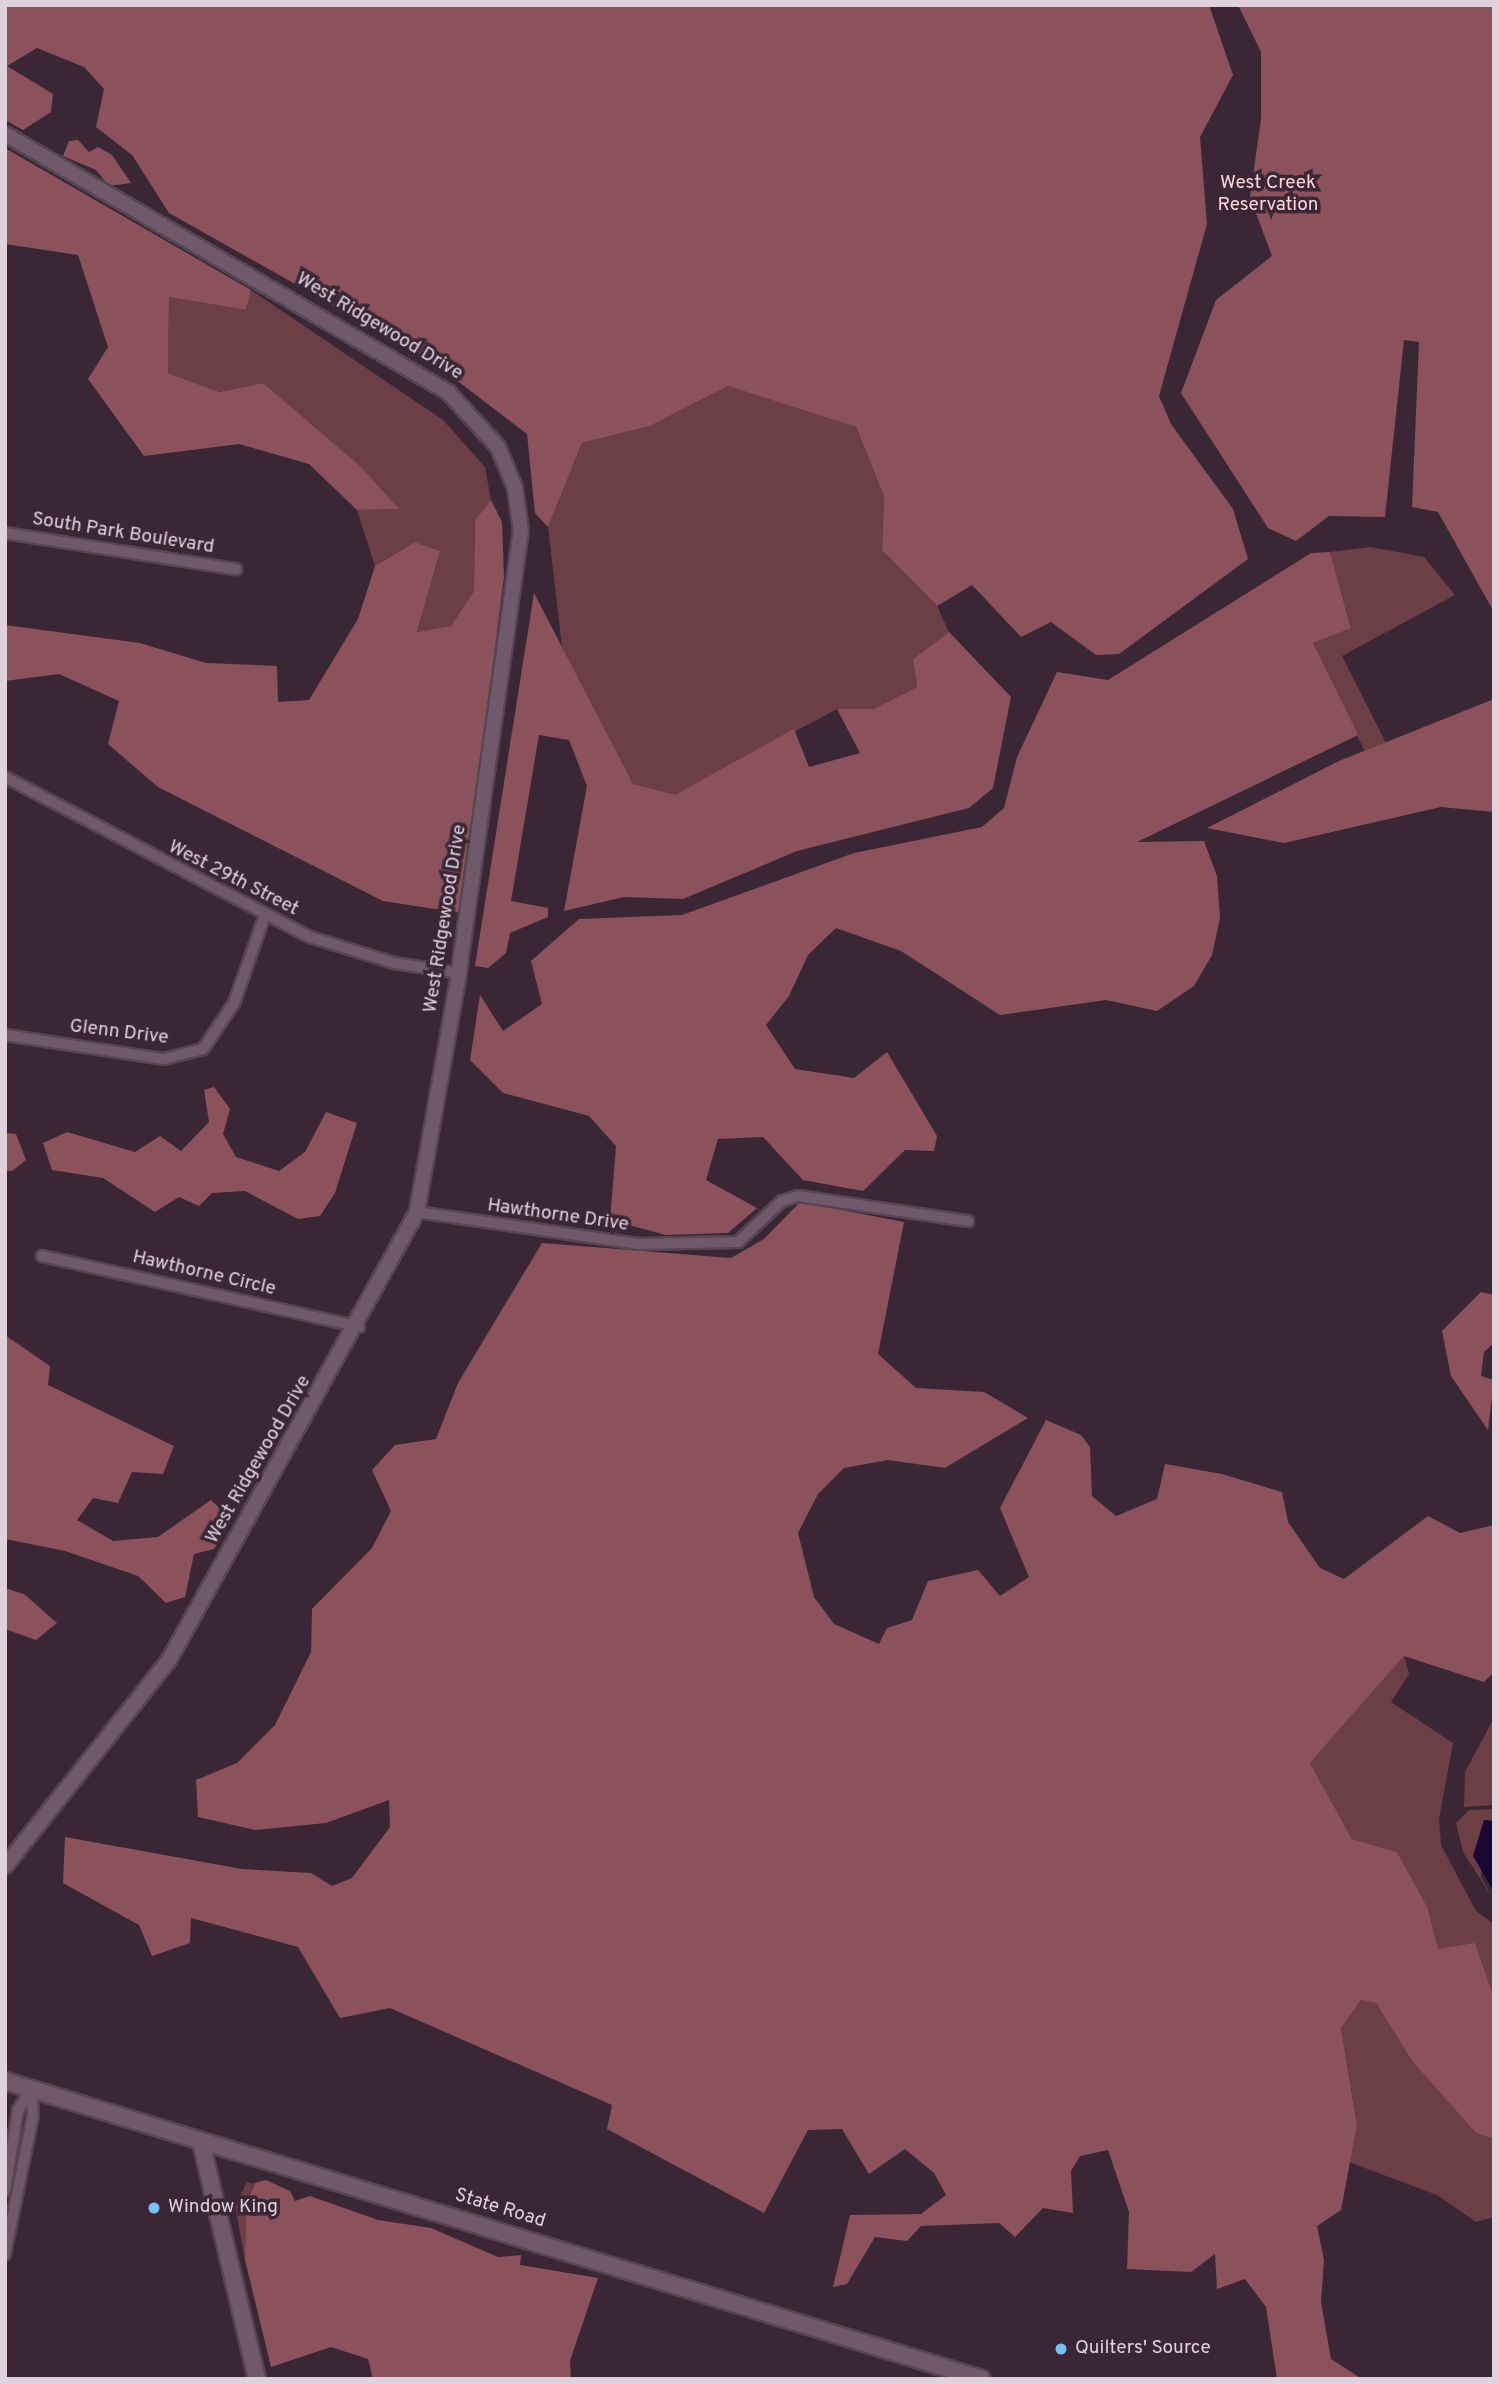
<!DOCTYPE html>
<html>
<head>
<meta charset="utf-8">
<style>
  body { margin:0 }
  #map { position:relative; width:1499px; height:2384px; overflow:hidden; background:#3b2636; font-family:Overpass,sans-serif }
  div>[style] { position:absolute }
  [style*='--x'] { left:calc(var(--x)*1px); top:calc(var(--y)*1px); width:calc(var(--w)*1px); rotate:calc(var(--a)*1deg) }
  .green>* { inset:0; background:#6c3e45 }
  .forest>* { inset:0; background:#8b525b }
  .water>* { inset:0; background:#1a0832 }
  .roads { filter:drop-shadow(2px 0 #564553) drop-shadow(-2px 0 #564553) drop-shadow(0 2px #564553) drop-shadow(0 -2px #564553) }
  .minor>* { height:10px; margin:-5px; padding:0 5px; transform-origin:5px; border-radius:5px; background:#71596c }
  .tertiary>* { height:14px; margin:-7px; padding:0 7px; transform-origin:7px; border-radius:7px; background:#71596c }
  .secondary>* { height:16px; margin:-8px; padding:0 8px; transform-origin:8px; border-radius:8px; background:#71596c }
  .dots>* { width:19px; height:19px; translate:-50% -50%; box-sizing:border-box; border:4px solid #3b2636; border-radius:50% }
  span { translate:-50% -50%; white-space:nowrap; text-align:center; line-height:1.15; -webkit-text-stroke:7px #3b2636; paint-order:stroke }
  .park-label { font-size:19px; color:#fdd6db }
  .street-label { font-size:19px; color:#e0d2dd }
  .poi-label { font-size:19px; color:#e0d2dd }
  .left { translate:0 -50%; text-align:left }
  .frame { position:absolute; inset:0; border:7px solid #e0d2dd; pointer-events:none }
</style>
</head>
<body>
<div id="map">
  <div class="green">
    <i style="clip-path:polygon(251px 290px,443px 420px,485px 467px,491px 500px,475px 520px,474px 591px,451px 626px,417px 632px,440px 551px,415px 542px,375px 566px,357px 510px,398px 509px,263px 383px,219px 392px,168px 373px,169px 297px,246px 310px)"></i>
    <i style="clip-path:polygon(728px 386px,856px 427px,884px 496px,882px 550px,937px 606px,949px 632px,913px 659px,917px 687px,873px 709px,837px 709px,675px 796px,632px 784px,562px 647px,548px 527px,582px 443px,650px 426px)"></i>
    <i style="clip-path:polygon(1371px 547px,1424px 557px,1455px 595px,1342px 656px,1387px 745px,1365px 752px,1313px 643px,1351px 627px,1330px 552px)"></i>
    <i style="clip-path:polygon(1404px 1656px,1409px 1674px,1391px 1702px,1453px 1743px,1439px 1819px,1441px 1845px,1476px 1911px,1494px 1924px,1494px 1998px,1475px 1944px,1438px 1949px,1428px 1908px,1397px 1852px,1352px 1839px,1310px 1763px)"></i>
    <i style="clip-path:polygon(1494px 1718px,1494px 1805px,1464px 1807px,1465px 1772px)"></i>
    <i style="clip-path:polygon(1494px 1809px,1494px 1821px,1484px 1820px,1481px 1877px,1494px 1900px,1463px 1852px,1456px 1823px,1469px 1810px)"></i>
    <i style="clip-path:polygon(1361px 2000px,1376px 2003px,1412px 2061px,1476px 2133px,1494px 2139px,1494px 2217px,1476px 2222px,1437px 2195px,1349px 2162px,1357px 2124px,1341px 2028px)"></i>
    <i style="clip-path:polygon(247px 2182px,254px 2184px,246px 2205px,245px 2260px,235px 2206px)"></i>
  </div>
  <div class="forest">
    <i style="clip-path:polygon(5px 5px,1209px 5px,1233px 75px,1200px 137px,1207px 224px,1159px 396px,1171px 424px,1233px 509px,1248px 559px,1119px 654px,1096px 655px,1051px 622px,1021px 637px,972px 585px,937px 606px,882px 550px,884px 496px,856px 427px,728px 386px,650px 426px,582px 443px,548px 527px,535px 513px,527px 434px,430px 360px,169px 213px,132px 155px,96px 127px,104px 89px,84px 67px,37px 48px,7px 66px,53px 94px,51px 112px,23px 130px,5px 120px)"></i>
    <i style="clip-path:polygon(1238px 5px,1494px 5px,1494px 612px,1438px 512px,1412px 507px,1419px 342px,1404px 340px,1385px 517px,1329px 516px,1296px 541px,1268px 528px,1181px 393px,1216px 300px,1272px 256px,1250px 197px,1261px 119px,1261px 52px)"></i>
    <i style="clip-path:polygon(78px 140px,89px 152px,98px 147px,112px 155px,131px 183px,109px 186px,96px 170px,63px 156px,69px 141px)"></i>
    <i style="clip-path:polygon(5px 148px,251px 290px,246px 310px,169px 297px,168px 373px,219px 392px,263px 383px,361px 467px,399px 509px,357px 510px,309px 464px,239px 444px,144px 456px,88px 379px,108px 347px,78px 255px,5px 244px)"></i>
    <i style="clip-path:polygon(491px 500px,502px 522px,504px 577px,461px 913px,383px 901px,158px 787px,108px 744px,119px 701px,59px 674px,5px 681px,5px 625px,140px 643px,206px 663px,277px 666px,278px 702px,309px 700px,358px 619px,375px 566px,415px 542px,440px 551px,417px 632px,451px 626px,474px 591px,475px 520px)"></i>
    <i style="clip-path:polygon(1330px 552px,1351px 628px,1313px 643px,1358px 735px,1137px 842px,1204px 841px,1217px 876px,1220px 918px,1212px 955px,1194px 986px,1157px 1011px,1106px 1000px,1000px 1015px,901px 951px,836px 928px,808px 955px,789px 996px,766px 1025px,795px 1069px,854px 1078px,887px 1052px,937px 1136px,934px 1151px,905px 1150px,863px 1191px,803px 1180px,763px 1137px,718px 1139px,706px 1180px,757px 1208px,728px 1233px,666px 1235px,610px 1220px,616px 1146px,589px 1116px,503px 1093px,470px 1060px,480px 995px,503px 1031px,542px 1004px,531px 961px,579px 919px,682px 915px,854px 853px,982px 827px,1004px 808px,1017px 757px,1057px 672px,1108px 680px,1311px 553px)"></i>
    <i style="clip-path:polygon(534px 593px,633px 784px,675px 795px,794px 729px,809px 767px,860px 753px,837px 709px,873px 709px,917px 687px,913px 659px,949px 632px,1011px 697px,993px 788px,969px 808px,797px 851px,683px 899px,624px 897px,564px 911px,587px 786px,569px 740px,539px 735px,511px 901px,548px 908px,548px 917px,510px 933px,506px 953px,488px 968px,475px 966px)"></i>
    <i style="clip-path:polygon(1494px 699px,1494px 812px,1441px 807px,1284px 843px,1207px 828px,1339px 761px)"></i>
    <i style="clip-path:polygon(214px 1087px,230px 1109px,223px 1134px,236px 1157px,279px 1171px,305px 1152px,326px 1112px,357px 1123px,335px 1193px,320px 1216px,298px 1219px,245px 1191px,212px 1193px,199px 1206px,179px 1197px,155px 1212px,103px 1178px,52px 1170px,43px 1143px,67px 1132px,135px 1152px,160px 1136px,181px 1151px,209px 1122px,204px 1090px)"></i>
    <i style="clip-path:polygon(5px 1133px,16px 1134px,26px 1160px,12px 1171px,5px 1171px)"></i>
    <i style="clip-path:polygon(800px 1202px,904px 1222px,878px 1354px,916px 1388px,984px 1392px,1028px 1418px,945px 1468px,888px 1460px,844px 1468px,818px 1494px,798px 1533px,814px 1597px,834px 1624px,879px 1644px,887px 1628px,912px 1620px,928px 1581px,978px 1570px,1000px 1596px,1029px 1577px,1000px 1508px,1046px 1420px,1081px 1435px,1090px 1447px,1092px 1496px,1116px 1516px,1157px 1499px,1165px 1464px,1222px 1474px,1282px 1492px,1288px 1522px,1320px 1568px,1344px 1579px,1428px 1516px,1460px 1533px,1494px 1525px,1494px 1672px,1484px 1682px,1404px 1656px,1310px 1763px,1352px 1839px,1397px 1852px,1428px 1908px,1438px 1949px,1475px 1943px,1494px 1998px,1494px 2139px,1476px 2133px,1412px 2061px,1376px 2003px,1361px 2000px,1341px 2028px,1357px 2125px,1341px 2210px,1317px 2226px,1324px 2260px,1321px 2302px,1331px 2359px,1362px 2379px,1277px 2379px,1266px 2307px,1245px 2279px,1217px 2289px,1215px 2254px,1191px 2272px,1127px 2269px,1129px 2212px,1108px 2150px,1080px 2156px,1071px 2171px,1073px 2213px,1043px 2208px,1015px 2237px,999px 2223px,921px 2226px,907px 2241px,875px 2237px,847px 2284px,833px 2287px,850px 2215px,921px 2214px,946px 2195px,934px 2173px,905px 2149px,869px 2174px,842px 2129px,808px 2130px,764px 2213px,607px 2129px,612px 2105px,390px 2008px,340px 2018px,298px 1947px,191px 1918px,190px 1943px,152px 1956px,139px 1925px,63px 1883px,65px 1837px,242px 1869px,311px 1873px,332px 1886px,352px 1878px,390px 1827px,389px 1800px,326px 1823px,255px 1830px,198px 1817px,196px 1780px,237px 1763px,275px 1725px,311px 1652px,312px 1609px,372px 1548px,391px 1511px,372px 1470px,395px 1445px,436px 1439px,458px 1383px,542px 1243px,731px 1258px,764px 1239px)"></i>
    <i style="clip-path:polygon(1481px 1292px,1494px 1295px,1494px 1343px,1484px 1352px,1481px 1376px,1494px 1380px,1488px 1430px,1451px 1376px,1442px 1331px)"></i>
    <i style="clip-path:polygon(5px 1335px,50px 1366px,48px 1385px,174px 1446px,163px 1474px,132px 1472px,118px 1503px,93px 1498px,77px 1520px,113px 1541px,158px 1537px,211px 1500px,232px 1520px,214px 1549px,194px 1554px,185px 1597px,166px 1603px,138px 1576px,65px 1551px,5px 1539px)"></i>
    <i style="clip-path:polygon(5px 1588px,24px 1594px,57px 1623px,36px 1640px,5px 1629px)"></i>
    <i style="clip-path:polygon(266px 2180px,290px 2191px,295px 2201px,310px 2196px,378px 2220px,431px 2228px,498px 2257px,521px 2255px,520px 2265px,598px 2278px,570px 2361px,571px 2379px,373px 2379px,368px 2359px,331px 2347px,271px 2367px,245px 2260px,246px 2205px,255px 2183px)"></i>
  </div>
  <div class="water">
    <i style="clip-path:polygon(1484px 1820px,1494px 1821px,1494px 1892px,1473px 1856px)"></i>
  </div>
  <div class="roads">
    <div class="minor">
      <i style="--x:5;--y:533;--w:234;--a:8.9"></i>
      <i style="--x:5;--y:777;--w:344;--a:27.7"></i>
      <i style="--x:310;--y:937;--w:88;--a:17.2"></i>
      <i style="--x:394;--y:963;--w:66;--a:8.7"></i>
      <i style="--x:5;--y:1035;--w:161;--a:8.6"></i>
      <i style="--x:164;--y:1059;--w:40;--a:-14.4"></i>
      <i style="--x:203;--y:1049;--w:55;--a:-56"></i>
      <i style="--x:234;--y:1003;--w:93;--a:-70.6"></i>
      <i style="--x:417;--y:1212;--w:224;--a:8.2"></i>
      <i style="--x:639;--y:1244;--w:99;--a:-1.2"></i>
      <i style="--x:738;--y:1242;--w:60;--a:-43"></i>
      <i style="--x:782;--y:1201;--w:17;--a:-17"></i>
      <i style="--x:798;--y:1196;--w:172;--a:8.4"></i>
      <i style="--x:42;--y:1256;--w:325;--a:12.6"></i>
      <i style="--x:5;--y:2191;--w:82;--a:-80.9"></i>
      <i style="--x:18;--y:2110;--w:25;--a:-58"></i>
      <i style="--x:5;--y:2254;--w:142;--a:-78.6"></i>
      <i style="--x:33;--y:2115;--w:26;--a:-94"></i>
    </div>
    <div class="tertiary">
      <i style="--x:5;--y:134;--w:513;--a:30.22"></i>
      <i style="--x:448;--y:392;--w:74;--a:47.7"></i>
      <i style="--x:498;--y:447;--w:44;--a:67.5"></i>
      <i style="--x:515;--y:488;--w:42;--a:81.9"></i>
      <i style="--x:521;--y:530;--w:447;--a:98"></i>
      <i style="--x:459;--y:973;--w:243;--a:100"></i>
      <i style="--x:417;--y:1212;--w:512;--a:118.97"></i>
      <i style="--x:169;--y:1660;--w:263;--a:128.5"></i>
    </div>
    <div class="secondary">
      <i style="--x:5;--y:2081;--w:1021;--a:16.96"></i>
      <i style="--x:201;--y:2142;--w:244;--a:76.7"></i>
    </div>
  </div>
  <div class="dots">
    <i style="left:154px;top:2208px;background:#79bff8"></i>
    <i style="left:1061px;top:2349px;background:#79bff8"></i>
  </div>
  <div class="park-label">
    <span style="left:1268px;top:195px">West Creek<br>Reservation</span>
  </div>
  <div class="street-label">
    <span style="left:379px;top:327px;rotate:31deg">West Ridgewood Drive</span>
    <span style="left:123px;top:534px;rotate:9deg">South Park Boulevard</span>
    <span style="left:233px;top:879px;rotate:27deg">West 29th Street</span>
    <span style="left:446px;top:919px;rotate:-81deg">West Ridgewood Drive</span>
    <span style="left:119px;top:1033px;rotate:7deg">Glenn Drive</span>
    <span style="left:558px;top:1216px;rotate:8deg">Hawthorne Drive</span>
    <span style="left:204px;top:1274px;rotate:13deg">Hawthorne Circle</span>
    <span style="left:259px;top:1460px;rotate:-60deg">West Ridgewood Drive</span>
    <span style="left:500px;top:2209px;rotate:17deg">State Road</span>
  </div>
  <div class="poi-label">
    <span class="left" style="left:168px;top:2208px">Window King</span>
    <span class="left" style="left:1075px;top:2349px">Quilters' Source</span>
  </div>
  <div class="frame"></div>
</div>
</body>
</html>
